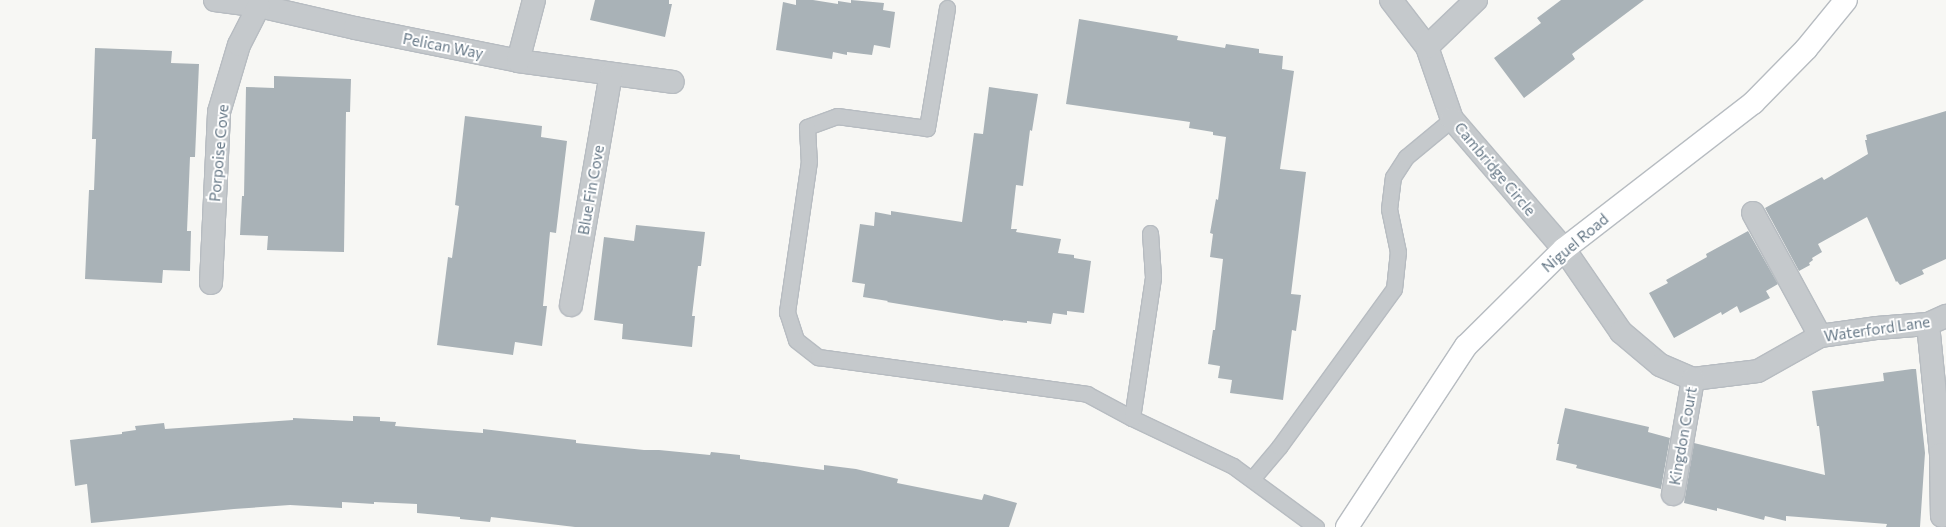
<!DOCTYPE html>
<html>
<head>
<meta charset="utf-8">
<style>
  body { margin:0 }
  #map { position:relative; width:1946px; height:527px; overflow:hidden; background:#f7f7f4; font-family:Commissioner,sans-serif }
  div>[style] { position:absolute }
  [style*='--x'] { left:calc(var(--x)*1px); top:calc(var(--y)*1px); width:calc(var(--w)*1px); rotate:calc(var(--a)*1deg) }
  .building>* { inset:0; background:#a9b2b7 }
  .roads { filter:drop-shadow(1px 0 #b7bcc1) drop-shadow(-1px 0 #b7bcc1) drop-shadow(0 1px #b7bcc1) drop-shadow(0 -1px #b7bcc1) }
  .lane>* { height:15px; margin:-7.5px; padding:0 7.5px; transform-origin:7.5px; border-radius:7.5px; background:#c5c9cc }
  .street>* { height:22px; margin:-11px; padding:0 11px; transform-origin:11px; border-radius:11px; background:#c5c9cc }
  .secondary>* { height:22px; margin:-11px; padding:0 11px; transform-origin:11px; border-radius:11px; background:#fff }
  span { translate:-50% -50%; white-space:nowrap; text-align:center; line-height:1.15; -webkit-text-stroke:4px #fff; paint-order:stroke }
  .street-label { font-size:15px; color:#657786 }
</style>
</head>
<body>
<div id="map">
  <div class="building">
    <i style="clip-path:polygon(595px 0,669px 0,669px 4px,672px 4px,665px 37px,590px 20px)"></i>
    <i style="clip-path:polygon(796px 0,813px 0,838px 4px,838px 1px,851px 3px,851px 0,884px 3px,883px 10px,895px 12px,890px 48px,874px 45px,872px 55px,847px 52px,847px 55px,833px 52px,832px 59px,776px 50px,783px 2px,796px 5px)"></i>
    <i style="clip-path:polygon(1561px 0,1644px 0,1572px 54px,1575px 59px,1524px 98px,1494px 58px,1541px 23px,1537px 18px)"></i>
    <i style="clip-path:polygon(1079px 19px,1178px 36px,1177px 40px,1225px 48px,1226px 44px,1259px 49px,1259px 53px,1283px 56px,1282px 69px,1294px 71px,1280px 169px,1306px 172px,1291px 294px,1301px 295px,1296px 331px,1292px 330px,1283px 400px,1230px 393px,1232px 380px,1218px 378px,1220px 366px,1208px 364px,1213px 330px,1215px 330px,1223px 259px,1210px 257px,1213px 234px,1210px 233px,1216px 199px,1218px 200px,1226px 137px,1213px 135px,1213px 132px,1189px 128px,1190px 122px,1066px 104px)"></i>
    <i style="clip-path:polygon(95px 48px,172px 51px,171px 63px,199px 64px,195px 157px,190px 157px,187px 231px,191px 231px,190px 271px,163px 270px,162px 283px,85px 279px,89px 190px,94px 190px,96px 139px,92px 139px)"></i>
    <i style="clip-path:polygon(274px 76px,351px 79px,350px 112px,346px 112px,344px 252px,267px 250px,268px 236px,240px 235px,242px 196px,244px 196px,246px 87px,274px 88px)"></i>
    <i style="clip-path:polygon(989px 87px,1038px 94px,1032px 131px,1030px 130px,1023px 186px,1016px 185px,1011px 229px,1017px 229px,1016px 232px,1061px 239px,1058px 253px,1074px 255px,1074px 258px,1091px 261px,1084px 313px,1067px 311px,1067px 315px,1053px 313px,1051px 324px,1027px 321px,1027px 323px,1003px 320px,1003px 321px,887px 302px,888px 301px,863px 297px,865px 284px,852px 282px,860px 224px,874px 226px,875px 212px,891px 215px,891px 211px,962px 222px,974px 133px,983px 134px)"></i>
    <i style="clip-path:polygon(1946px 111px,1946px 259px,1922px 270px,1924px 274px,1900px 285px,1897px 281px,1896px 282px,1867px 217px,1818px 244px,1822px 252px,1812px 258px,1813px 260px,1809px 263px,1810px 265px,1799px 271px,1765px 208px,1822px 177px,1824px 180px,1868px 154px,1865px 140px,1867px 140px,1866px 135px)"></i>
    <i style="clip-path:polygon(465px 116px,542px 126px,541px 137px,567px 141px,556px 233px,550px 232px,543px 306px,547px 306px,542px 346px,515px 342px,513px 355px,437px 345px,448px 257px,452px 258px,459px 206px,455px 205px)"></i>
    <i style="clip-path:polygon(636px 225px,705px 232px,701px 266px,698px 266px,692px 316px,695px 316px,692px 347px,622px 339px,623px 324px,594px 320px,604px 237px,634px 241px)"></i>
    <i style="clip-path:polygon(1748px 231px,1778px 284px,1766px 291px,1770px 298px,1740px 313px,1737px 306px,1722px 315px,1721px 312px,1674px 338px,1649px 293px,1668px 283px,1666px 280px,1707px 257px,1706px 254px)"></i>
    <i style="clip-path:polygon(1912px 369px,1916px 369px,1925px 453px,1920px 527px,1886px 527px,1887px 524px,1786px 516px,1786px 521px,1765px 516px,1764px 520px,1717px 508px,1717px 511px,1684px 503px,1694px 443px,1825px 475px,1819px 426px,1817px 426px,1812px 391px,1884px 381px,1883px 373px)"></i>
    <i style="clip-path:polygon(1565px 408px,1649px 427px,1648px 432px,1670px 438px,1661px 489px,1576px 468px,1577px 465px,1556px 460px,1559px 444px,1557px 444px)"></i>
    <i style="clip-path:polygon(353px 416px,380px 417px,380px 421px,396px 422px,395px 426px,483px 433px,483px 429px,576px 440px,576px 443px,644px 450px,659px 450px,710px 455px,711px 452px,740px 455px,740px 459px,809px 468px,824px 470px,824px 465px,856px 469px,898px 479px,897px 483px,982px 500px,984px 494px,1017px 503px,1009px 527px,575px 527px,491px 517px,490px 522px,460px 519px,460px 517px,417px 513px,417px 504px,374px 502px,374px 504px,342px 502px,342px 508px,290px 505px,234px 509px,91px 523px,87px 484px,75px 486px,70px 440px,122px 434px,122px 432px,136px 430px,135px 426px,164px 423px,165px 429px,293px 420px,293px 418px,353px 421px)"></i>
  </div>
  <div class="roads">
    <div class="lane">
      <i style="--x:947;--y:8;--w:122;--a:99.5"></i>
      <i style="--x:927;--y:128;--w:91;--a:-172.4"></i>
      <i style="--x:837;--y:116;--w:32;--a:160"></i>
      <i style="--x:807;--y:127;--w:34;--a:87"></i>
      <i style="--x:809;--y:161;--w:153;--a:98.3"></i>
      <i style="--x:787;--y:312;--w:29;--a:72"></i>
      <i style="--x:796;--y:340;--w:28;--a:38"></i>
      <i style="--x:818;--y:357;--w:272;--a:7.8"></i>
      <i style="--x:1087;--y:394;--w:51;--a:28.1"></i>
      <i style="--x:1132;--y:418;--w:112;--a:25.4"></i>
      <i style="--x:1233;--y:466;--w:103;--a:36.3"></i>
      <i style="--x:1132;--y:418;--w:143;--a:-81.5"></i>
      <i style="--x:1153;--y:277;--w:44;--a:-93.9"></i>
      <i style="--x:1252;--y:479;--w:42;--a:-49.8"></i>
      <i style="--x:1279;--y:447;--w:195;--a:-54"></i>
      <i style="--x:1394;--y:289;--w:37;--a:-84"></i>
      <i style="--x:1398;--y:252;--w:44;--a:-101.8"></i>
      <i style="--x:1389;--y:209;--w:32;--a:-83"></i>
      <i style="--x:1393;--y:177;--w:24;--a:-57"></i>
      <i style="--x:1406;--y:157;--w:60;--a:-39.6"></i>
    </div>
    <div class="street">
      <i style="--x:215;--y:0;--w:44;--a:7.8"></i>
      <i style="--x:259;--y:6;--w:98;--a:12.9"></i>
      <i style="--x:355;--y:28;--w:166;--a:11.4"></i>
      <i style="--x:518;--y:61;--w:156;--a:7.7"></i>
      <i style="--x:1391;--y:0;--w:59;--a:52.5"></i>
      <i style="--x:1427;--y:47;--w:76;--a:70.9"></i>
      <i style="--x:1452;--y:119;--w:172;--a:49.3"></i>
      <i style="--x:1564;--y:249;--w:101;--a:55.5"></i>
      <i style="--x:1621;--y:332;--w:51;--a:40.2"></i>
      <i style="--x:1660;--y:365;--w:36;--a:23"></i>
      <i style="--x:1693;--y:379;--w:65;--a:-7"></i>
      <i style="--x:1758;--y:371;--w:71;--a:-29.4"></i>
      <i style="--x:1820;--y:336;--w:58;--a:-8"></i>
      <i style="--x:1877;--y:328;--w:51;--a:-4.5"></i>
      <i style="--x:1928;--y:324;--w:20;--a:-24"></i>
      <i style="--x:1427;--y:47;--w:68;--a:-43.8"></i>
      <i style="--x:518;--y:61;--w:63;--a:-75.3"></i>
      <i style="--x:1753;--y:213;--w:140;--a:61.4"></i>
      <i style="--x:211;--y:283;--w:171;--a:-87.3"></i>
      <i style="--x:219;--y:112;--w:70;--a:-73.4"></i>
      <i style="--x:239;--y:45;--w:44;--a:-62.9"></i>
      <i style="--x:571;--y:305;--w:234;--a:-80.2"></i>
      <i style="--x:1928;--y:324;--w:131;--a:84.3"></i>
      <i style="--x:1941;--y:454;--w:62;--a:89.1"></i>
      <i style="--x:1673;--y:494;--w:117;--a:-80.1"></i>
    </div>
    <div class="secondary">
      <i style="--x:1347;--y:527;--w:217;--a:-56.7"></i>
      <i style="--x:1466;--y:346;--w:138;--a:-44.7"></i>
      <i style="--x:1564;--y:249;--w:239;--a:-37.7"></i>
      <i style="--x:1753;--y:103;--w:76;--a:-45.5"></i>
      <i style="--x:1806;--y:49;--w:63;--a:-50.8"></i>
    </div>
  </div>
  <div class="street-label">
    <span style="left:443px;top:46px;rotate:11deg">Pelican Way</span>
    <span style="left:219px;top:153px;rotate:-85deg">Porpoise Cove</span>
    <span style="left:1495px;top:169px;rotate:50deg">Cambridge Circle</span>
    <span style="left:591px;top:190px;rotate:-80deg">Blue Fin Cove</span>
    <span style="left:1575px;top:243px;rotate:-40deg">Niguel Road</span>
    <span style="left:1877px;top:329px;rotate:-8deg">Waterford Lane</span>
    <span style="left:1683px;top:436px;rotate:-80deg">Kingdon Court</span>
  </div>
</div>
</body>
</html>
